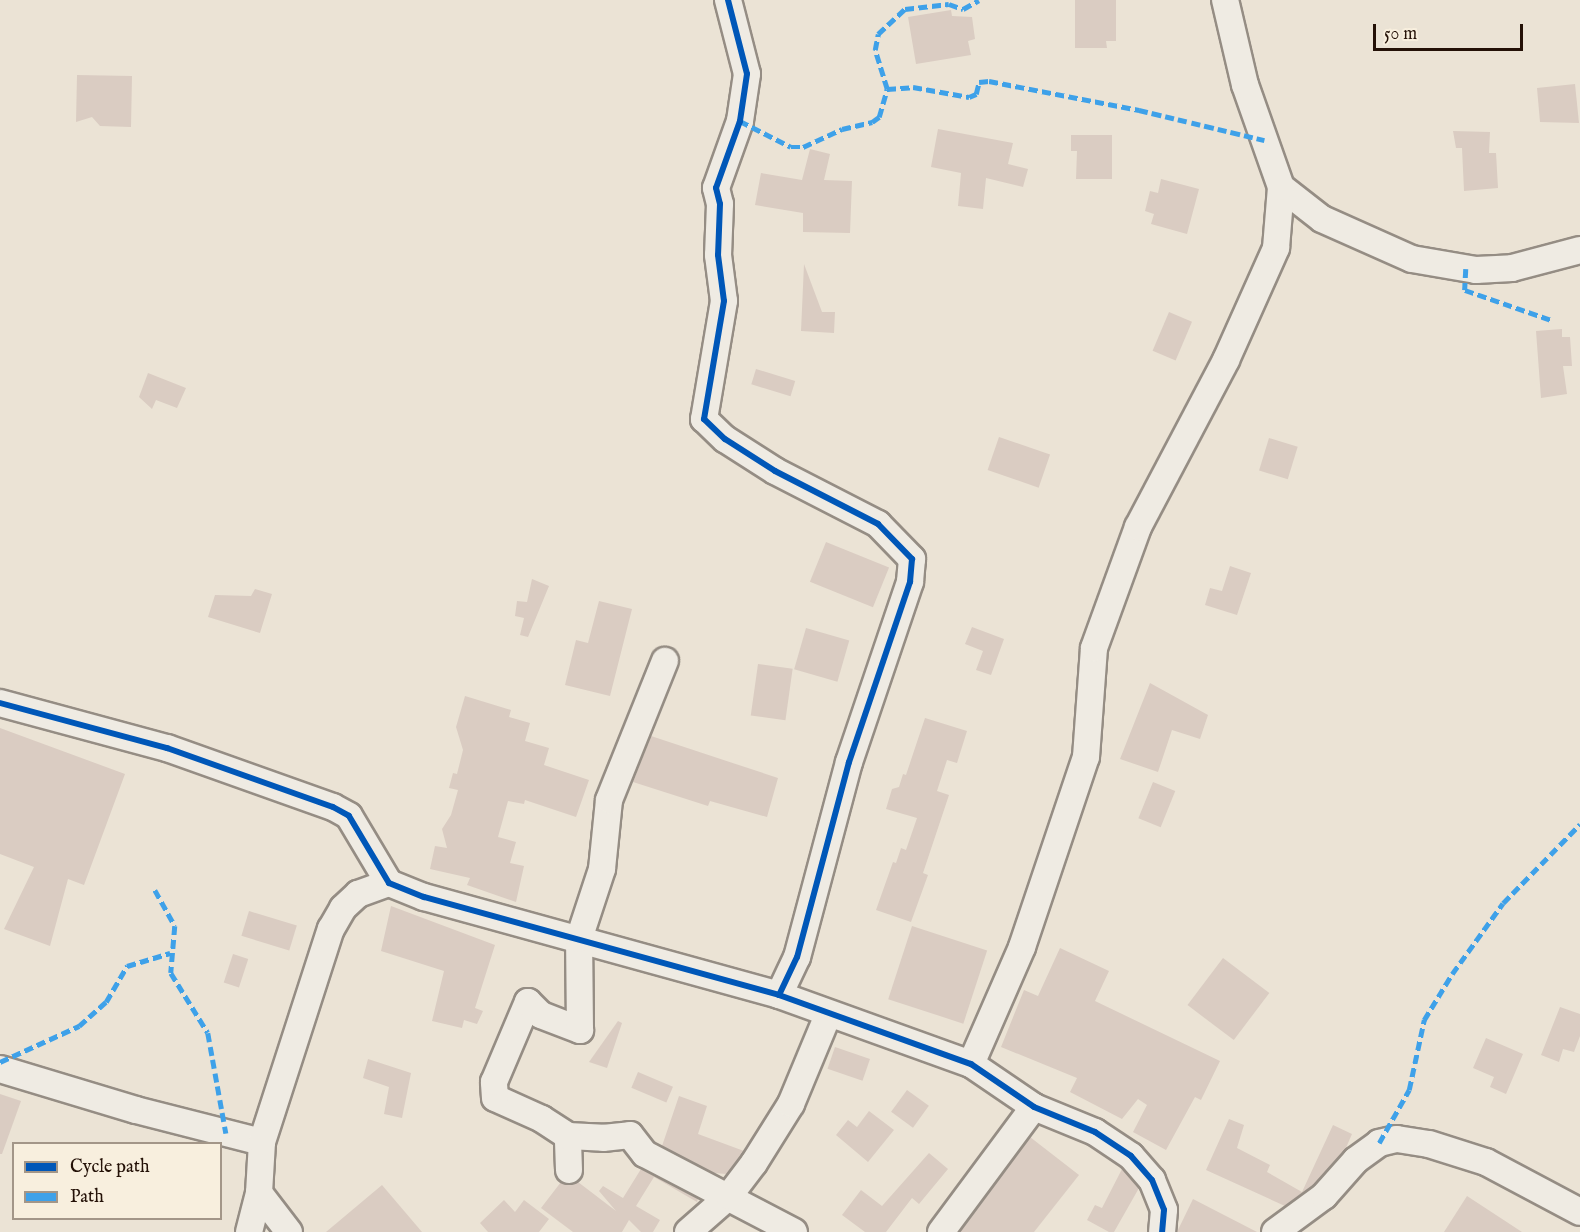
<!DOCTYPE html>
<html>
<head>
<meta charset="utf-8">
<style>
  body { margin:0 }
  #map { position:relative; width:1580px; height:1232px; overflow:hidden; background:#ebe3d5; font-family:"IM FELL English",serif }
  div>[style] { position:absolute }
  [style*='--x'] { left:calc(var(--x)*1px); top:calc(var(--y)*1px); width:calc(var(--w)*1px); rotate:calc(var(--a)*1deg) }
  .building>* { inset:0; background:#daccc2; transform-origin:0 0 }
  .roads { filter:drop-shadow(2px 0 #958d84) drop-shadow(-2px 0 #958d84) drop-shadow(0 2px #958d84) drop-shadow(0 -2px #958d84) }
  .minor>* { height:26px; margin:-13px; padding:0 13px; transform-origin:13px; border-radius:13px; background:#efebe3 }
  .quiet>* { height:4.5px; margin-top:-2.25px; transform-origin:0; background:repeating-linear-gradient(90deg,#3ea1e9 0 9px,transparent 0 13.5px) }
  .cycleway>* { height:6px; margin:-3px; padding:0 3px; transform-origin:3px; border-radius:3px; background:#0057b8 }
  span { translate:-50% -50%; white-space:nowrap; text-align:center; line-height:1.15; -webkit-text-stroke:6px #f8efde; paint-order:stroke }
  .legend { position:absolute; left:12px; top:1142px; width:210px; height:78px; box-sizing:border-box; background:#f8efde; border:2px solid #a39688; margin:0; padding:8px 10px; list-style:none; font-size:18px; color:#241107 }
  .legend li { display:flex; align-items:center; gap:12px; height:30px }
  .legend b { width:30px; border:2px solid #a39688 }
  .scale { position:absolute; left:1373px; top:24px; width:150px; height:27px; box-sizing:border-box; border:3px solid #241107; border-top:0; padding-left:8px; font-size:18px; line-height:21px; white-space:nowrap; color:#241107; -webkit-text-stroke:4px #f8efde; paint-order:stroke }
</style>
</head>
<body>
<div id="map">
  <div class="building">
    <i style="clip-path:polygon(1075px 0,1116px 0,1116px 41px,1106px 41px,1107px 48px,1075px 48px)"></i>
    <i style="clip-path:polygon(951px 10px,952px 16px,972px 17px,975px 39px,968px 41px,971px 55px,916px 64px,908px 17px)"></i>
    <i style="clip-path:polygon(77px 75px,132px 76px,131px 127px,100px 126px,92px 117px,76px 122px)"></i>
    <i style="clip-path:polygon(1575px 84px,1579px 123px,1540px 122px,1537px 88px)"></i>
    <i style="clip-path:polygon(938px 129px,1013px 143px,1008px 164px,1028px 169px,1023px 187px,986px 178px,983px 209px,958px 206px,961px 173px,931px 167px)"></i>
    <i style="clip-path:polygon(1453px 131px,1490px 132px,1489px 153px,1496px 153px,1498px 188px,1464px 191px,1462px 148px,1456px 148px)"></i>
    <i style="clip-path:polygon(1071px 135px,1112px 135px,1112px 179px,1076px 179px,1077px 151px,1071px 151px)"></i>
    <i style="clip-path:polygon(810px 149px,830px 154px,824px 180px,852px 181px,850px 233px,803px 232px,803px 213px,755px 205px,761px 173px,802px 180px)"></i>
    <i style="clip-path:polygon(1161px 179px,1199px 189px,1187px 234px,1151px 224px,1154px 214px,1145px 211px,1150px 191px,1158px 193px)"></i>
    <i style="clip-path:polygon(804px 264px,822px 312px,835px 312px,834px 333px,801px 331px)"></i>
    <i style="left:1169px;top:312px;width:25px;height:42px;rotate:23deg"></i>
    <i style="clip-path:polygon(1562px 329px,1562px 337px,1570px 337px,1572px 366px,1563px 366px,1567px 394px,1541px 398px,1536px 331px)"></i>
    <i style="left:756px;top:369px;width:41px;height:16px;rotate:17deg"></i>
    <i style="clip-path:polygon(148px 373px,186px 388px,177px 408px,156px 400px,152px 409px,139px 397px)"></i>
    <i style="left:999px;top:437px;width:54px;height:35px;rotate:19deg"></i>
    <i style="left:1269px;top:438px;width:30px;height:34px;rotate:17deg"></i>
    <i style="left:826px;top:542px;width:68px;height:43px;rotate:22deg"></i>
    <i style="clip-path:polygon(1230px 566px,1251px 573px,1237px 615px,1205px 605px,1210px 588px,1222px 591px)"></i>
    <i style="clip-path:polygon(532px 579px,549px 586px,528px 637px,520px 635px,524px 618px,515px 616px,517px 601px,527px 602px)"></i>
    <i style="clip-path:polygon(255px 589px,272px 594px,260px 633px,208px 617px,215px 595px,251px 596px)"></i>
    <i style="clip-path:polygon(599px 601px,632px 609px,610px 696px,565px 685px,576px 640px,588px 643px)"></i>
    <i style="clip-path:polygon(972px 627px,1004px 639px,991px 675px,976px 670px,983px 651px,965px 644px)"></i>
    <i style="left:806px;top:628px;width:45px;height:43px;rotate:16deg"></i>
    <i style="left:758px;top:664px;width:35px;height:52px;rotate:8deg"></i>
    <i style="clip-path:polygon(1150px 683px,1208px 715px,1200px 739px,1172px 730px,1158px 772px,1120px 759px)"></i>
    <i style="clip-path:polygon(465px 696px,511px 710px,509px 717px,530px 723px,525px 741px,549px 748px,544px 765px,589px 780px,576px 817px,525px 800px,524px 804px,508px 801px,498px 837px,516px 842px,510px 863px,524px 866px,516px 902px,467px 885px,470px 878px,430px 869px,435px 846px,447px 848px,442px 829px,451px 815px,458px 790px,449px 788px,453px 773px,457px 774px,463px 750px,456px 727px)"></i>
    <i style="clip-path:polygon(925px 718px,967px 731px,957px 763px,947px 760px,937px 791px,949px 795px,923px 873px,928px 875px,911px 922px,876px 910px,893px 862px,896px 863px,901px 848px,906px 850px,917px 818px,886px 809px,892px 789px,899px 787px,903px 774px,906px 775px)"></i>
    <i style="clip-path:polygon(0 728px,125px 774px,84px 885px,68px 879px,50px 946px,4px 929px,34px 867px,0 854px)"></i>
    <i style="clip-path:polygon(651px 736px,778px 778px,767px 817px,710px 801px,708px 806px,633px 782px)"></i>
    <i style="left:1153px;top:782px;width:24px;height:39px;rotate:22deg"></i>
    <i style="clip-path:polygon(391px 906px,495px 945px,475px 1008px,483px 1011px,477px 1024px,464px 1020px,462px 1028px,432px 1021px,444px 971px,381px 951px)"></i>
    <i style="left:249px;top:911px;width:50px;height:26px;rotate:17deg"></i>
    <i style="left:912px;top:926px;width:79px;height:77px;rotate:18deg"></i>
    <i style="clip-path:polygon(1060px 948px,1109px 971px,1095px 1001px,1220px 1061px,1201px 1100px,1195px 1097px,1166px 1150px,1133px 1132px,1147px 1105px,1138px 1099px,1122px 1119px,1070px 1092px,1077px 1078px,1001px 1047px,1024px 990px,1038px 996px)"></i>
    <i style="left:233px;top:954px;width:16px;height:30px;rotate:18deg"></i>
    <i style="left:1223px;top:958px;width:58px;height:59px;rotate:37deg"></i>
    <i style="clip-path:polygon(1560px 1007px,1580px 1014px,1580px 1036px,1574px 1052px,1563px 1049px,1559px 1062px,1541px 1055px)"></i>
    <i style="clip-path:polygon(618px 1021px,622px 1023px,607px 1068px,589px 1062px)"></i>
    <i style="clip-path:polygon(1486px 1038px,1523px 1054px,1506px 1094px,1490px 1087px,1494px 1077px,1473px 1068px)"></i>
    <i style="left:835px;top:1047px;width:37px;height:23px;rotate:19deg"></i>
    <i style="clip-path:polygon(368px 1059px,411px 1073px,402px 1118px,384px 1114px,389px 1087px,363px 1078px)"></i>
    <i style="left:638px;top:1072px;width:38px;height:17px;rotate:23deg"></i>
    <i style="left:907px;top:1090px;width:27px;height:27px;rotate:36deg"></i>
    <i style="clip-path:polygon(0 1094px,21px 1101px,2px 1154px,0 1154px)"></i>
    <i style="clip-path:polygon(679px 1096px,707px 1106px,698px 1134px,744px 1151px,727px 1174px,713px 1173px,662px 1146px)"></i>
    <i style="clip-path:polygon(869px 1111px,894px 1130px,868px 1162px,836px 1135px,848px 1120px,857px 1127px)"></i>
    <i style="clip-path:polygon(1229px 1119px,1244px 1125px,1237px 1148px,1270px 1165px,1267px 1172px,1302px 1192px,1333px 1125px,1352px 1134px,1345px 1150px,1314px 1185px,1285px 1206px,1206px 1170px)"></i>
    <i style="clip-path:polygon(1030px 1137px,1079px 1175px,1034px 1232px,960px 1232px)"></i>
    <i style="clip-path:polygon(929px 1153px,948px 1169px,919px 1204px,912px 1198px,886px 1232px,865px 1232px,842px 1215px,861px 1190px,882px 1206px)"></i>
    <i style="clip-path:polygon(641px 1169px,698px 1199px,697px 1202px,654px 1177px,636px 1206px,660px 1220px,653px 1232px,641px 1232px,629px 1220px,622px 1232px,573px 1232px,541px 1208px,561px 1182px,569px 1185px,578px 1182px,616px 1211px,599px 1191px,603px 1186px,623px 1198px)"></i>
    <i style="clip-path:polygon(1122px 1169px,1139px 1188px,1114px 1232px,1109px 1232px,1087px 1220px,1095px 1205px,1102px 1208px)"></i>
    <i style="clip-path:polygon(382px 1185px,422px 1232px,326px 1232px)"></i>
    <i style="clip-path:polygon(1467px 1196px,1522px 1232px,1444px 1232px)"></i>
    <i style="clip-path:polygon(1193px 1199px,1257px 1232px,1177px 1232px)"></i>
    <i style="clip-path:polygon(504px 1200px,515px 1212px,524px 1200px,549px 1219px,539px 1232px,488px 1232px,480px 1223px)"></i>
  </div>
  <div class="roads">
    <div class="minor">
      <i style="--x:728;--y:0;--w:76;--a:75.6"></i>
      <i style="--x:747;--y:74;--w:48;--a:98.5"></i>
      <i style="--x:740;--y:121;--w:71;--a:109.7"></i>
      <i style="--x:716;--y:188;--w:16;--a:76"></i>
      <i style="--x:720;--y:204;--w:51;--a:92.2"></i>
      <i style="--x:718;--y:255;--w:46;--a:82.6"></i>
      <i style="--x:724;--y:301;--w:120;--a:99.6"></i>
      <i style="--x:704;--y:419;--w:29;--a:44"></i>
      <i style="--x:725;--y:439;--w:59;--a:32.6"></i>
      <i style="--x:775;--y:471;--w:116;--a:27.2"></i>
      <i style="--x:878;--y:524;--w:49;--a:45.8"></i>
      <i style="--x:912;--y:559;--w:23;--a:95"></i>
      <i style="--x:910;--y:582;--w:190;--a:108.7"></i>
      <i style="--x:849;--y:762;--w:202;--a:104.9"></i>
      <i style="--x:797;--y:957;--w:42;--a:115.3"></i>
      <i style="--x:1281;--y:187;--w:52;--a:38"></i>
      <i style="--x:1322;--y:219;--w:98;--a:24"></i>
      <i style="--x:1412;--y:259;--w:65;--a:9.8"></i>
      <i style="--x:1476;--y:270;--w:36;--a:-3"></i>
      <i style="--x:1512;--y:268;--w:70;--a:-14.8"></i>
      <i style="--x:0;--y:703;--w:173;--a:15.1"></i>
      <i style="--x:167;--y:748;--w:176;--a:19.6"></i>
      <i style="--x:333;--y:807;--w:18;--a:29"></i>
      <i style="--x:349;--y:816;--w:78;--a:59.2"></i>
      <i style="--x:389;--y:883;--w:38;--a:22"></i>
      <i style="--x:424;--y:897;--w:368;--a:15.4"></i>
      <i style="--x:779;--y:995;--w:204;--a:19.8"></i>
      <i style="--x:971;--y:1064;--w:76;--a:34.3"></i>
      <i style="--x:1034;--y:1107;--w:66;--a:22.3"></i>
      <i style="--x:1095;--y:1132;--w:43;--a:33.7"></i>
      <i style="--x:1131;--y:1156;--w:32;--a:49"></i>
      <i style="--x:1152;--y:1180;--w:32;--a:68"></i>
      <i style="--x:1164;--y:1210;--w:22;--a:95"></i>
      <i style="--x:971;--y:1064;--w:128;--a:-66.4"></i>
      <i style="--x:1022;--y:947;--w:200;--a:-71.4"></i>
      <i style="--x:1086;--y:757;--w:109;--a:-85.8"></i>
      <i style="--x:1094;--y:648;--w:129;--a:-70"></i>
      <i style="--x:1138;--y:527;--w:189;--a:-62.2"></i>
      <i style="--x:1226;--y:360;--w:123;--a:-65.9"></i>
      <i style="--x:1276;--y:248;--w:61;--a:-85.3"></i>
      <i style="--x:1281;--y:187;--w:108;--a:-109.4"></i>
      <i style="--x:1245;--y:85;--w:87;--a:-103.2"></i>
      <i style="--x:0;--y:1069;--w:142;--a:16.8"></i>
      <i style="--x:136;--y:1110;--w:130;--a:14.3"></i>
      <i style="--x:568;--y:1136;--w:35;--a:3"></i>
      <i style="--x:603;--y:1138;--w:27;--a:-6"></i>
      <i style="--x:630;--y:1135;--w:24;--a:52"></i>
      <i style="--x:645;--y:1154;--w:168;--a:27.6"></i>
      <i style="--x:569;--y:1170;--w:34;--a:-92"></i>
      <i style="--x:568;--y:1136;--w:31;--a:-147"></i>
      <i style="--x:542;--y:1119;--w:51;--a:-155.9"></i>
      <i style="--x:495;--y:1098;--w:16;--a:-94"></i>
      <i style="--x:494;--y:1082;--w:87;--a:-67"></i>
      <i style="--x:528;--y:1002;--w:18;--a:45"></i>
      <i style="--x:541;--y:1015;--w:42;--a:21"></i>
      <i style="--x:580;--y:1030;--w:91;--a:-90.6"></i>
      <i style="--x:579;--y:939;--w:74;--a:-71.8"></i>
      <i style="--x:602;--y:869;--w:69;--a:-84.2"></i>
      <i style="--x:609;--y:800;--w:150;--a:-68.1"></i>
      <i style="--x:259;--y:1193;--w:49;--a:52.4"></i>
      <i style="--x:249;--y:1232;--w:40;--a:-75.6"></i>
      <i style="--x:259;--y:1193;--w:51;--a:-86.6"></i>
      <i style="--x:262;--y:1142;--w:224;--a:-72.1"></i>
      <i style="--x:331;--y:929;--w:24;--a:-60"></i>
      <i style="--x:343;--y:908;--w:21;--a:-43"></i>
      <i style="--x:358;--y:894;--w:33;--a:-20"></i>
      <i style="--x:688;--y:1232;--w:55;--a:-41.3"></i>
      <i style="--x:729;--y:1196;--w:41;--a:-52.9"></i>
      <i style="--x:754;--y:1163;--w:70;--a:-57.9"></i>
      <i style="--x:791;--y:1104;--w:96;--a:-67.4"></i>
      <i style="--x:941;--y:1232;--w:156;--a:-53.4"></i>
      <i style="--x:1275;--y:1232;--w:61;--a:-36.3"></i>
      <i style="--x:1324;--y:1196;--w:48;--a:-48.4"></i>
      <i style="--x:1356;--y:1160;--w:29;--a:-36"></i>
      <i style="--x:1379;--y:1143;--w:18;--a:-13"></i>
      <i style="--x:1397;--y:1139;--w:32;--a:9"></i>
      <i style="--x:1429;--y:1144;--w:60;--a:17.5"></i>
      <i style="--x:1486;--y:1162;--w:106;--a:28"></i>
    </div>
  </div>
  <div class="quiet">
    <i style="--x:887;--y:89;--w:26;--a:-4"></i>
    <i style="--x:913;--y:87;--w:57;--a:10.1"></i>
    <i style="--x:969;--y:97;--w:8;--a:-23"></i>
    <i style="--x:976;--y:94;--w:12;--a:-76"></i>
    <i style="--x:979;--y:82;--w:10;--a:-6"></i>
    <i style="--x:989;--y:81;--w:153;--a:10.9"></i>
    <i style="--x:1139;--y:110;--w:129;--a:13.5"></i>
    <i style="--x:740;--y:121;--w:57;--a:27"></i>
    <i style="--x:791;--y:147;--w:12;--a:0"></i>
    <i style="--x:803;--y:147;--w:43;--a:-24.8"></i>
    <i style="--x:842;--y:129;--w:31;--a:-13"></i>
    <i style="--x:872;--y:122;--w:9;--a:-36"></i>
    <i style="--x:879;--y:117;--w:29;--a:-74"></i>
    <i style="--x:887;--y:89;--w:41;--a:-107.1"></i>
    <i style="--x:875;--y:50;--w:16;--a:-79"></i>
    <i style="--x:878;--y:34;--w:37;--a:-43"></i>
    <i style="--x:905;--y:9;--w:44;--a:-6.5"></i>
    <i style="--x:949;--y:4;--w:15;--a:20"></i>
    <i style="--x:963;--y:9;--w:18;--a:-29"></i>
    <i style="--x:1466;--y:269;--w:21;--a:93"></i>
    <i style="--x:1465;--y:290;--w:91;--a:19.2"></i>
    <i style="--x:155;--y:890;--w:41;--a:60.9"></i>
    <i style="--x:175;--y:926;--w:47;--a:94.9"></i>
    <i style="--x:171;--y:973;--w:70;--a:58.3"></i>
    <i style="--x:208;--y:1033;--w:102;--a:79.8"></i>
    <i style="--x:0;--y:1062;--w:87;--a:-24.5"></i>
    <i style="--x:79;--y:1026;--w:36;--a:-42"></i>
    <i style="--x:106;--y:1002;--w:42;--a:-59.7"></i>
    <i style="--x:127;--y:966;--w:45;--a:-16.8"></i>
    <i style="--x:1379;--y:1143;--w:61;--a:-60.5"></i>
    <i style="--x:1409;--y:1090;--w:72;--a:-77.9"></i>
    <i style="--x:1424;--y:1020;--w:54;--a:-58.7"></i>
    <i style="--x:1452;--y:974;--w:87;--a:-54.3"></i>
    <i style="--x:1503;--y:903;--w:110;--a:-45.7"></i>
  </div>
  <div class="cycleway">
    <i style="--x:728;--y:0;--w:76;--a:75.6"></i>
    <i style="--x:747;--y:74;--w:48;--a:98.5"></i>
    <i style="--x:740;--y:121;--w:71;--a:109.7"></i>
    <i style="--x:716;--y:188;--w:16;--a:76"></i>
    <i style="--x:720;--y:204;--w:51;--a:92.2"></i>
    <i style="--x:718;--y:255;--w:46;--a:82.6"></i>
    <i style="--x:724;--y:301;--w:120;--a:99.6"></i>
    <i style="--x:704;--y:419;--w:29;--a:44"></i>
    <i style="--x:725;--y:439;--w:59;--a:32.6"></i>
    <i style="--x:775;--y:471;--w:116;--a:27.2"></i>
    <i style="--x:878;--y:524;--w:49;--a:45.8"></i>
    <i style="--x:912;--y:559;--w:23;--a:95"></i>
    <i style="--x:910;--y:582;--w:190;--a:108.7"></i>
    <i style="--x:849;--y:762;--w:202;--a:104.9"></i>
    <i style="--x:797;--y:957;--w:42;--a:115.3"></i>
    <i style="--x:0;--y:703;--w:173;--a:15.1"></i>
    <i style="--x:167;--y:748;--w:176;--a:19.6"></i>
    <i style="--x:333;--y:807;--w:18;--a:29"></i>
    <i style="--x:349;--y:816;--w:78;--a:59.2"></i>
    <i style="--x:389;--y:883;--w:38;--a:22"></i>
    <i style="--x:424;--y:897;--w:368;--a:15.4"></i>
    <i style="--x:779;--y:995;--w:204;--a:19.8"></i>
    <i style="--x:971;--y:1064;--w:76;--a:34.3"></i>
    <i style="--x:1034;--y:1107;--w:66;--a:22.3"></i>
    <i style="--x:1095;--y:1132;--w:43;--a:33.7"></i>
    <i style="--x:1131;--y:1156;--w:32;--a:49"></i>
    <i style="--x:1152;--y:1180;--w:32;--a:68"></i>
    <i style="--x:1164;--y:1210;--w:22;--a:95"></i>
  </div>
  <ul class="legend">
  <li><b style="height:8px;background:#0057b8"></b>Cycle path</li>
  <li><b style="height:8px;background:#3ea1e9"></b>Path</li>
  </ul>
  <div class="scale">50 m</div>
</div>
</body>
</html>
